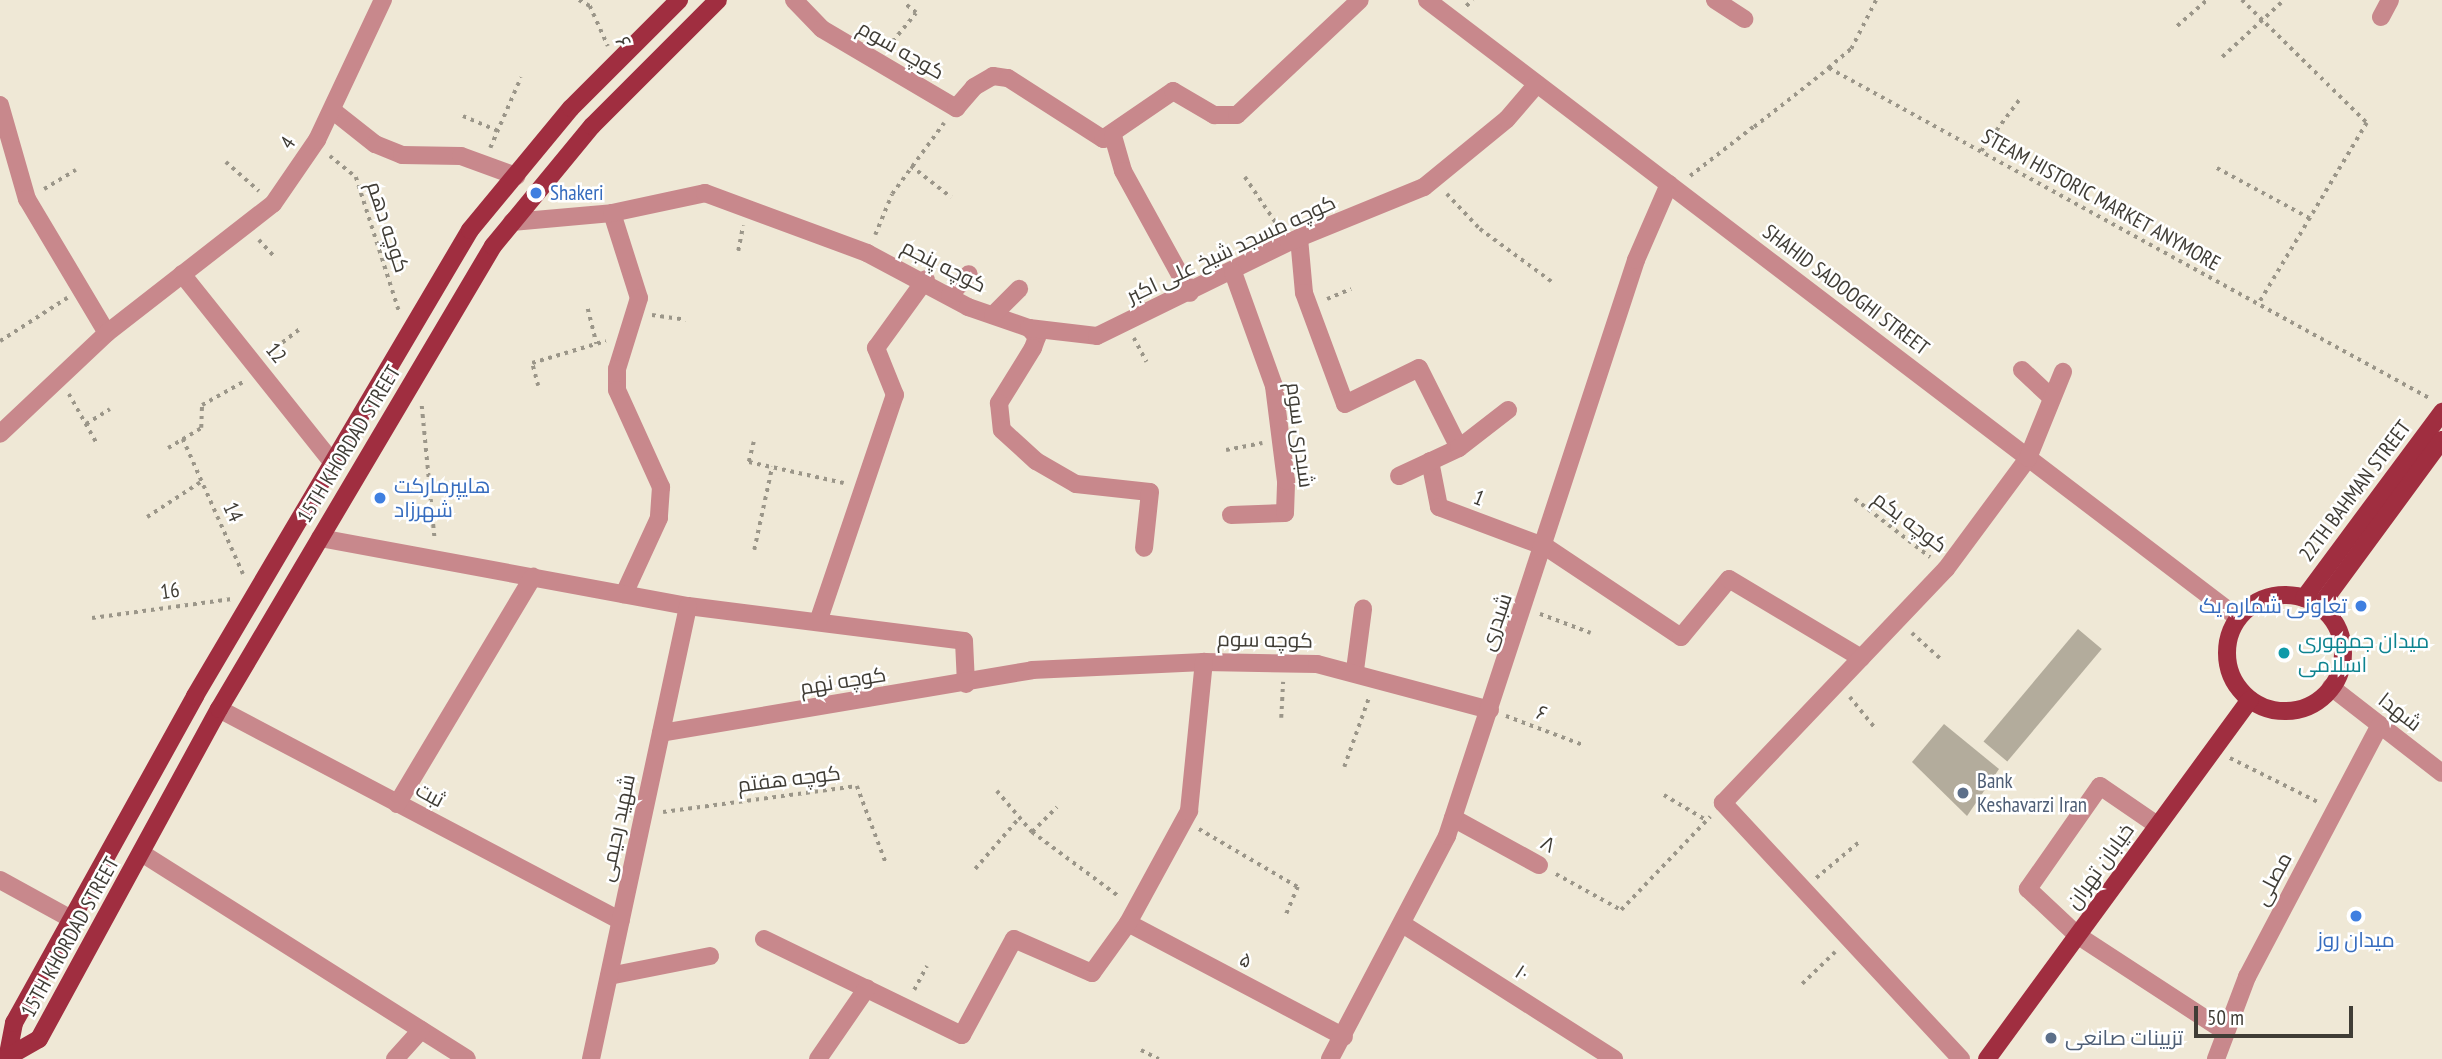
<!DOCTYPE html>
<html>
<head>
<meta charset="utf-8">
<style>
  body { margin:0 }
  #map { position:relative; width:2442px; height:1059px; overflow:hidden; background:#efe8d6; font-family:"PT Sans Narrow",Cairo,sans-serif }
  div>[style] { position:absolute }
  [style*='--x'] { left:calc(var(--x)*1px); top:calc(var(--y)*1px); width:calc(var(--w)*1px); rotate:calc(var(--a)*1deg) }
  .building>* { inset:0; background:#b3ac9c; transform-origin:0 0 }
  .path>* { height:3.5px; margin-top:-1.75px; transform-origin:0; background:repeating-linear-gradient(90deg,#9b9689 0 3.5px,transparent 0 8.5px) }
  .minor>* { height:18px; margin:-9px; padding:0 9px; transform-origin:9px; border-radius:9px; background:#c8888c }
  .major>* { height:18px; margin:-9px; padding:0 9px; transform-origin:9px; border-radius:9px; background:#a02e40 }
  .major>.ring { margin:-9px; padding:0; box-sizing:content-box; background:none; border:18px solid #a02e40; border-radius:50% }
  .dots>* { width:19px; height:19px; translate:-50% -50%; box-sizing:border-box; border:4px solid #fff; border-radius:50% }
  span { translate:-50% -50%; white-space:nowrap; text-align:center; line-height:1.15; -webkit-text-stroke:5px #fff; paint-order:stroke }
  .street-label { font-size:21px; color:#403d36 }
  .shop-label { font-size:21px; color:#366cbe }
  .left { translate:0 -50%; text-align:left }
  .right { translate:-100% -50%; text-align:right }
  .culture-label { font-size:21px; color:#0d838f }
  .service-label { font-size:21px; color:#4e5e75 }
  .scale { position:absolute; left:2194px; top:1006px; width:159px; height:32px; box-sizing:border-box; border:4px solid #403d36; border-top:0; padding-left:9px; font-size:21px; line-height:24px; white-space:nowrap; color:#403d36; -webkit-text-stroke:5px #fff; paint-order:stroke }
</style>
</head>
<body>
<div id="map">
  <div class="building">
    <i style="left:2078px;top:629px;width:31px;height:147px;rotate:40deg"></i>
    <i style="clip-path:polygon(1944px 724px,1999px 769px,1967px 816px,1912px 762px)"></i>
  </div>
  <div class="path">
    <i style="--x:579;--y:0;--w:13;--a:29"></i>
    <i style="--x:590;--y:6;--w:44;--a:65.8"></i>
    <i style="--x:2242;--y:0;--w:175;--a:44.5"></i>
    <i style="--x:2367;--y:123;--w:212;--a:120.9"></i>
    <i style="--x:1466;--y:6;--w:9;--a:-41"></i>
    <i style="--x:2177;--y:26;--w:40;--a:-41"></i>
    <i style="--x:887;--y:48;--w:45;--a:-50.4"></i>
    <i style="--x:916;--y:13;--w:14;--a:-141"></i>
    <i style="--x:2222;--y:57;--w:84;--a:-42.6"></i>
    <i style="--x:1828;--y:68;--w:30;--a:-40"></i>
    <i style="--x:1851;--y:49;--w:55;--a:-63"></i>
    <i style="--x:463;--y:116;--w:38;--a:23"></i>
    <i style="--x:1754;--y:127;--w:95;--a:-38.2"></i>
    <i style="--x:1829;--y:68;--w:687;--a:28.8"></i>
    <i style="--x:490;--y:148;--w:77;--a:-66.4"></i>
    <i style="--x:1981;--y:151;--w:64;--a:-53.3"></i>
    <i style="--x:330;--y:156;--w:33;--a:39"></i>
    <i style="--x:356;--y:177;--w:141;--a:72.2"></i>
    <i style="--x:226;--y:162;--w:44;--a:41.3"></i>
    <i style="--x:911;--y:166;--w:51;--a:37.8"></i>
    <i style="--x:2217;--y:168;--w:107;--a:28.5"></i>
    <i style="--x:1690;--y:176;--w:80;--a:-37.9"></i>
    <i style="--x:1245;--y:177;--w:59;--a:56"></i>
    <i style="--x:44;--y:189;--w:37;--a:-31"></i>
    <i style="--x:1447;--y:194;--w:48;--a:46.7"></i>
    <i style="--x:1480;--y:229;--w:93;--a:36.3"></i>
    <i style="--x:875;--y:235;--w:44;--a:-67.5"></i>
    <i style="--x:892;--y:194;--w:88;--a:-53.8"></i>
    <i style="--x:259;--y:240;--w:21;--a:47"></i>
    <i style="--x:738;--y:251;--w:26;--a:-79"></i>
    <i style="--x:1327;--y:299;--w:26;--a:-23"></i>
    <i style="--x:588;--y:309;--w:36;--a:76"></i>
    <i style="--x:652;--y:315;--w:34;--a:8"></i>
    <i style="--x:1134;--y:338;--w:27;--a:62"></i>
    <i style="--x:0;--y:341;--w:80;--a:-32.7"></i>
    <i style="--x:269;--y:353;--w:39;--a:-38"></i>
    <i style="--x:538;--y:386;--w:24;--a:-105"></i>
    <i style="--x:532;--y:363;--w:77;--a:-16.6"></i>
    <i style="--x:69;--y:394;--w:55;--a:60.6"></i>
    <i style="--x:422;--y:406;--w:135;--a:84.5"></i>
    <i style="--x:86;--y:424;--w:28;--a:-32"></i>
    <i style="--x:183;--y:439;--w:148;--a:66"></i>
    <i style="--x:754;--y:442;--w:21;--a:104"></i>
    <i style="--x:749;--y:462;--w:97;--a:12.5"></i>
    <i style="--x:168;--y:448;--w:39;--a:-31"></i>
    <i style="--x:201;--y:428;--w:23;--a:-88"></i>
    <i style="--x:202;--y:405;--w:49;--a:-29.2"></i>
    <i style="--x:1226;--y:450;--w:37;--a:-11"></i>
    <i style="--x:1855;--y:499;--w:95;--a:37.7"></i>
    <i style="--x:147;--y:517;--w:66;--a:-33.2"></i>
    <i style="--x:754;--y:550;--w:85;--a:-77.8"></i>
    <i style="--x:1540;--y:614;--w:54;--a:20.4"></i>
    <i style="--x:92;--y:618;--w:141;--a:-7.7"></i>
    <i style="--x:1912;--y:633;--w:38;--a:42"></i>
    <i style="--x:1850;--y:697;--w:40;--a:51"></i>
    <i style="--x:1506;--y:716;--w:82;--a:20.6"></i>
    <i style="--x:1281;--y:718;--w:36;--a:-87"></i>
    <i style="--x:2230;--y:758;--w:101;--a:26.6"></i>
    <i style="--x:1344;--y:767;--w:74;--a:-70.3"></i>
    <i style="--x:997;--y:791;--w:54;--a:49.5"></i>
    <i style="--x:1032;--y:832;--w:109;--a:36.5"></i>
    <i style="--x:1664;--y:795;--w:49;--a:30.8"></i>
    <i style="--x:663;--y:812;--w:196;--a:-7.6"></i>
    <i style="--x:857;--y:786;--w:82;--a:69.4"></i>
    <i style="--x:1199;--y:829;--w:115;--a:30.4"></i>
    <i style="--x:1298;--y:887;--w:30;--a:113"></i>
    <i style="--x:1032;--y:832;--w:35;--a:-45"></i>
    <i style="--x:975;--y:869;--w:67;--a:-49.2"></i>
    <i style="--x:1556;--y:874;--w:74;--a:29"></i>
    <i style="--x:1621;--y:910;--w:129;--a:-46.3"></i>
    <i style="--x:1816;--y:878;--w:56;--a:-39.9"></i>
    <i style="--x:1802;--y:984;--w:46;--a:-44.1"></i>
    <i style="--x:914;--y:990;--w:27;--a:-62"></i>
    <i style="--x:1141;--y:1050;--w:20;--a:27"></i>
  </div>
  <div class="minor">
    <i style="--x:794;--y:0;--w:40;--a:46"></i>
    <i style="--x:822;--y:29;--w:156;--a:30.5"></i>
    <i style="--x:956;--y:108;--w:28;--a:-49"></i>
    <i style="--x:974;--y:87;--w:22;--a:-30"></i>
    <i style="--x:993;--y:76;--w:15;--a:8"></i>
    <i style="--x:1008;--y:78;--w:113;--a:32.7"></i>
    <i style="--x:1103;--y:139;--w:85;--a:-34.4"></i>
    <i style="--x:1173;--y:91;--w:48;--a:30.3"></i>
    <i style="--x:1214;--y:115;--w:23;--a:0"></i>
    <i style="--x:1237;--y:115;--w:168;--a:-43.1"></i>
    <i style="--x:1427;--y:0;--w:1018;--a:37.3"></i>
    <i style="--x:1715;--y:0;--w:35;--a:33"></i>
    <i style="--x:2381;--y:17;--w:19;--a:-62"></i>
    <i style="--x:0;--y:105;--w:98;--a:74"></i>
    <i style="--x:27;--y:199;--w:156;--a:59.2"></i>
    <i style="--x:107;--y:333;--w:147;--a:136.7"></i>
    <i style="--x:332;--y:110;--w:55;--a:38.3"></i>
    <i style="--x:375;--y:144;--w:29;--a:22"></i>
    <i style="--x:402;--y:155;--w:59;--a:1"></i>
    <i style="--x:461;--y:156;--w:59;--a:20"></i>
    <i style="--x:1113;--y:136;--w:36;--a:74"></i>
    <i style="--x:1123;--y:171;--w:139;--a:61.2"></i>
    <i style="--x:612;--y:213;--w:89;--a:72.4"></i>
    <i style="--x:639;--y:298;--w:74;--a:107.2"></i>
    <i style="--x:617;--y:369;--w:21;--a:90"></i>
    <i style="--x:617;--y:390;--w:107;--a:65.6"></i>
    <i style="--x:661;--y:487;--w:31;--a:94"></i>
    <i style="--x:659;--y:518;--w:84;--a:114.7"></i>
    <i style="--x:512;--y:222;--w:100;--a:-5.1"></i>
    <i style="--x:612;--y:213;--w:95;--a:-12.1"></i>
    <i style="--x:705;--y:193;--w:173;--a:20.3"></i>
    <i style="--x:867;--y:253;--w:115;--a:28.1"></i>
    <i style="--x:968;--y:307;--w:65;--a:19"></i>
    <i style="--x:1029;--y:328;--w:12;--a:48"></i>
    <i style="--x:1037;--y:337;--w:12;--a:110"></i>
    <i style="--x:1033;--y:348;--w:65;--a:121.7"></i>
    <i style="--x:999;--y:403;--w:27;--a:84"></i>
    <i style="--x:1002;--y:430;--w:46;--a:42.4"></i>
    <i style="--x:1036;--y:461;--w:46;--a:29.9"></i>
    <i style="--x:1076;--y:484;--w:74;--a:6.2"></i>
    <i style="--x:1150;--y:492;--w:56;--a:96.1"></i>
    <i style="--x:1299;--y:238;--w:55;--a:84.8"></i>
    <i style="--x:1304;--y:293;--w:118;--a:69.7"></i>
    <i style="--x:1345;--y:404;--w:82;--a:-25.9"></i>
    <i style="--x:1419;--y:368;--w:89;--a:63.4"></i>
    <i style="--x:182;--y:274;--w:242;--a:51.4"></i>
    <i style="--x:950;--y:295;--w:28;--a:-48"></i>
    <i style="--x:993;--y:315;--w:37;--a:-45"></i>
    <i style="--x:1029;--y:328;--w:68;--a:6.7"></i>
    <i style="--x:1097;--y:336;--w:214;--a:-26.1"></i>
    <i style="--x:1289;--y:242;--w:146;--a:-22.2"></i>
    <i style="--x:1424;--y:187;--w:107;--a:-39.3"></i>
    <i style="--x:1507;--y:119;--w:46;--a:-49.4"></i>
    <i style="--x:107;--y:333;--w:210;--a:-37.9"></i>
    <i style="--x:273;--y:204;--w:78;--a:-55.5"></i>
    <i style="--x:317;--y:140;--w:155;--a:-64.8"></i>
    <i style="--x:2022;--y:370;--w:41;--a:43"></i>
    <i style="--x:1430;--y:461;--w:47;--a:78.9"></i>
    <i style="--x:1439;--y:507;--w:114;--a:20.5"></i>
    <i style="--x:1546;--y:547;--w:162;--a:33.7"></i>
    <i style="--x:1681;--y:637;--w:75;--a:-50.4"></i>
    <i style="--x:1729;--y:579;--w:154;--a:30.9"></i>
    <i style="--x:1399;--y:476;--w:66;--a:-25"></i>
    <i style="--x:1459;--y:448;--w:62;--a:-37.8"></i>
    <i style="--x:1231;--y:515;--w:54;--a:-2.1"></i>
    <i style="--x:1285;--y:513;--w:32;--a:-88"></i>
    <i style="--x:1286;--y:481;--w:96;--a:-97.2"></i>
    <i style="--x:1274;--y:386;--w:121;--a:-109.8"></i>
    <i style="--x:320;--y:538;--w:374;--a:10.5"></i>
    <i style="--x:688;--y:606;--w:278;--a:7.2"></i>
    <i style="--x:964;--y:641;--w:43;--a:87.3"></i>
    <i style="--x:818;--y:622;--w:240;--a:-71.3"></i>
    <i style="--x:895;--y:395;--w:51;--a:-112"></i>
    <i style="--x:876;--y:348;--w:85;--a:-54.1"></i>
    <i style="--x:1355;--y:670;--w:62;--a:-82.5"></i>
    <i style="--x:2331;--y:687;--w:140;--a:37.8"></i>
    <i style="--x:219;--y:709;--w:454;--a:27.8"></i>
    <i style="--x:661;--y:733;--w:376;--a:-9.6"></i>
    <i style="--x:1032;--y:670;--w:172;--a:-2.7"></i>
    <i style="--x:1204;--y:662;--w:113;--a:1"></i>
    <i style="--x:1317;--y:664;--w:179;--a:14.9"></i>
    <i style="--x:397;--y:804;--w:265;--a:-59.1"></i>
    <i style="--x:1453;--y:818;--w:98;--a:28.7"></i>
    <i style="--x:2157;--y:825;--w:69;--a:-145.6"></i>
    <i style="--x:2100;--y:786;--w:126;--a:125"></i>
    <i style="--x:2028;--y:889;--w:67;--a:43.2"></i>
    <i style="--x:2077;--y:935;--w:178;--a:33.1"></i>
    <i style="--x:143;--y:854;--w:383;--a:32.3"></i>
    <i style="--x:0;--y:880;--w:83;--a:28.7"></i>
    <i style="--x:1128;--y:923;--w:244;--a:27.8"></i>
    <i style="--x:1404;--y:925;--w:249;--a:32.5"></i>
    <i style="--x:764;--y:939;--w:220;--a:25.9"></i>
    <i style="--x:962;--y:1035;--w:109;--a:-61.6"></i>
    <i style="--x:1014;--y:939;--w:85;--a:23.6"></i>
    <i style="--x:1092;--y:973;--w:62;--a:-54.2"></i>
    <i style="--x:1128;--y:923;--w:128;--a:-61.4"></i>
    <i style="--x:1189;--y:811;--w:150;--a:-84.3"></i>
    <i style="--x:609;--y:976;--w:103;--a:-11.2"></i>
    <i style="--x:395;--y:1059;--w:39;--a:-48"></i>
    <i style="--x:591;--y:1059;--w:463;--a:-77.9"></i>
    <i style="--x:818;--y:1059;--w:86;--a:-55.4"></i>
    <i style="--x:1330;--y:1059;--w:252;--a:-62.3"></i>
    <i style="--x:1447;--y:836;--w:606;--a:-71.83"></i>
    <i style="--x:1636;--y:260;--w:83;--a:-66.5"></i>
    <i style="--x:1961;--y:1059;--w:350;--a:-132.9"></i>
    <i style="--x:1723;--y:803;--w:323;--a:-46.4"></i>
    <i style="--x:1946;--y:569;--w:138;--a:-53.5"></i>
    <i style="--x:2028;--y:458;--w:93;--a:-67.9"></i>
    <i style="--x:2216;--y:1059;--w:88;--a:-69.3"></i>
    <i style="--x:2247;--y:977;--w:285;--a:-62.2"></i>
  </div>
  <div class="major">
    <i class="ring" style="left:2227px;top:595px;width:98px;height:98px"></i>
    <i style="--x:2304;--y:598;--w:232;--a:-53.4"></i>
    <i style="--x:2320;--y:606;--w:206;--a:-53.7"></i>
    <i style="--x:8;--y:1054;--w:32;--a:-79"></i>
    <i style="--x:14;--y:1023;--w:374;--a:-61"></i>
    <i style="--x:195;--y:696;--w:541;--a:-59.45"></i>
    <i style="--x:470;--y:230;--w:158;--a:-50.4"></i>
    <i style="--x:571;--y:108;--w:153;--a:-45"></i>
    <i style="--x:4;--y:1059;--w:40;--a:-29.7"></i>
    <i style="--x:39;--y:1039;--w:376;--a:-61.4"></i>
    <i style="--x:219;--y:709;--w:538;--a:-59.38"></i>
    <i style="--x:493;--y:246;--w:156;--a:-50.5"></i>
    <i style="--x:592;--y:126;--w:178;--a:-45"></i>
    <i style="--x:1987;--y:1059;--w:445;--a:-53.8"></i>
  </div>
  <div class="dots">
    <i style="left:536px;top:193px;background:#3f7fe0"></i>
    <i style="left:380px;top:498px;background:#3f7fe0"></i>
    <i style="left:2361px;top:606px;background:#3f7fe0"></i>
    <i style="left:2284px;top:653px;background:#0f9aa8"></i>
    <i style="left:1963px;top:793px;background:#5c6f8a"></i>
    <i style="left:2356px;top:916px;background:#3f7fe0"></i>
    <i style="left:2051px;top:1038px;background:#5c6f8a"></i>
  </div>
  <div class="street-label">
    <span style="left:623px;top:42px;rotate:66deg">۶</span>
    <span style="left:901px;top:50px;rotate:30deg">کوچه سوم</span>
    <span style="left:288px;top:143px;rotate:-56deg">4</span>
    <span style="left:2101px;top:200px;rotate:29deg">STEAM HISTORIC MARKET ANYMORE</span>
    <span style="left:388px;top:227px;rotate:72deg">کوچه دهم</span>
    <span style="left:1231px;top:249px;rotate:-25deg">کوچه مسجد شیخ علی اکبر</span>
    <span style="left:944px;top:266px;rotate:27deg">کوچه پنجم</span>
    <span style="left:1846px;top:290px;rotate:37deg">SHAHID SADOOGHI STREET</span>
    <span style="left:276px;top:353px;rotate:51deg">12</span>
    <span style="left:1300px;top:435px;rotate:83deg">شبدری سوم</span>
    <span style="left:349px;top:444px;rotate:-59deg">15TH KHORDAD STREET</span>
    <span style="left:2355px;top:491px;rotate:-53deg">22TH BAHMAN STREET</span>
    <span style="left:1479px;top:498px;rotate:22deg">1</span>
    <span style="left:233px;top:512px;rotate:66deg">14</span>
    <span style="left:1910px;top:522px;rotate:37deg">کوچه یکم</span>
    <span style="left:170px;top:591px;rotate:-8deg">16</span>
    <span style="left:1496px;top:622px;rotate:-71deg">شبدری</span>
    <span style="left:1265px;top:640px;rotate:1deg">کوچه سوم</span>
    <span style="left:843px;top:681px;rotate:-9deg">کوچه نهم</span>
    <span style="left:2400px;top:712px;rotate:38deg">شهدا</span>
    <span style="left:1542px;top:713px;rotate:21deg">۶</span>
    <span style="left:789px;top:779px;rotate:-7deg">کوچه هفتم</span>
    <span style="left:430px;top:795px;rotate:28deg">ثبت</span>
    <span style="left:617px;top:828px;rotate:-78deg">شهید رحیمی</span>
    <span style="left:1548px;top:844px;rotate:29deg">۸</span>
    <span style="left:2100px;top:866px;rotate:-54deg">خیابان تهران</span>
    <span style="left:2273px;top:879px;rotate:-62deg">مصلی</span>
    <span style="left:70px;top:937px;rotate:-61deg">15TH KHORDAD STREET</span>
    <span style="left:1246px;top:960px;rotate:28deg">۵</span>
    <span style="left:1522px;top:973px;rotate:33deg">۱۰</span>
  </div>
  <div class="shop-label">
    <span class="left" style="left:550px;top:193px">Shakeri</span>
    <span class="left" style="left:394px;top:498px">هایپرمارکت<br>شهرزاد</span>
    <span class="right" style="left:2347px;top:606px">تعاونی شماره یک</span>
    <span style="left:2356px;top:940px">میدان روز</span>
  </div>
  <div class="culture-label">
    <span class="left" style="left:2298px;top:653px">میدان جمهوری<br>اسلامی</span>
  </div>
  <div class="service-label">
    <span class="left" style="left:1977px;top:793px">Bank<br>Keshavarzi Iran</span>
    <span class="left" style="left:2065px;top:1038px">تزیینات صانعی</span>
  </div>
  <div class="scale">50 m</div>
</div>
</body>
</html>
